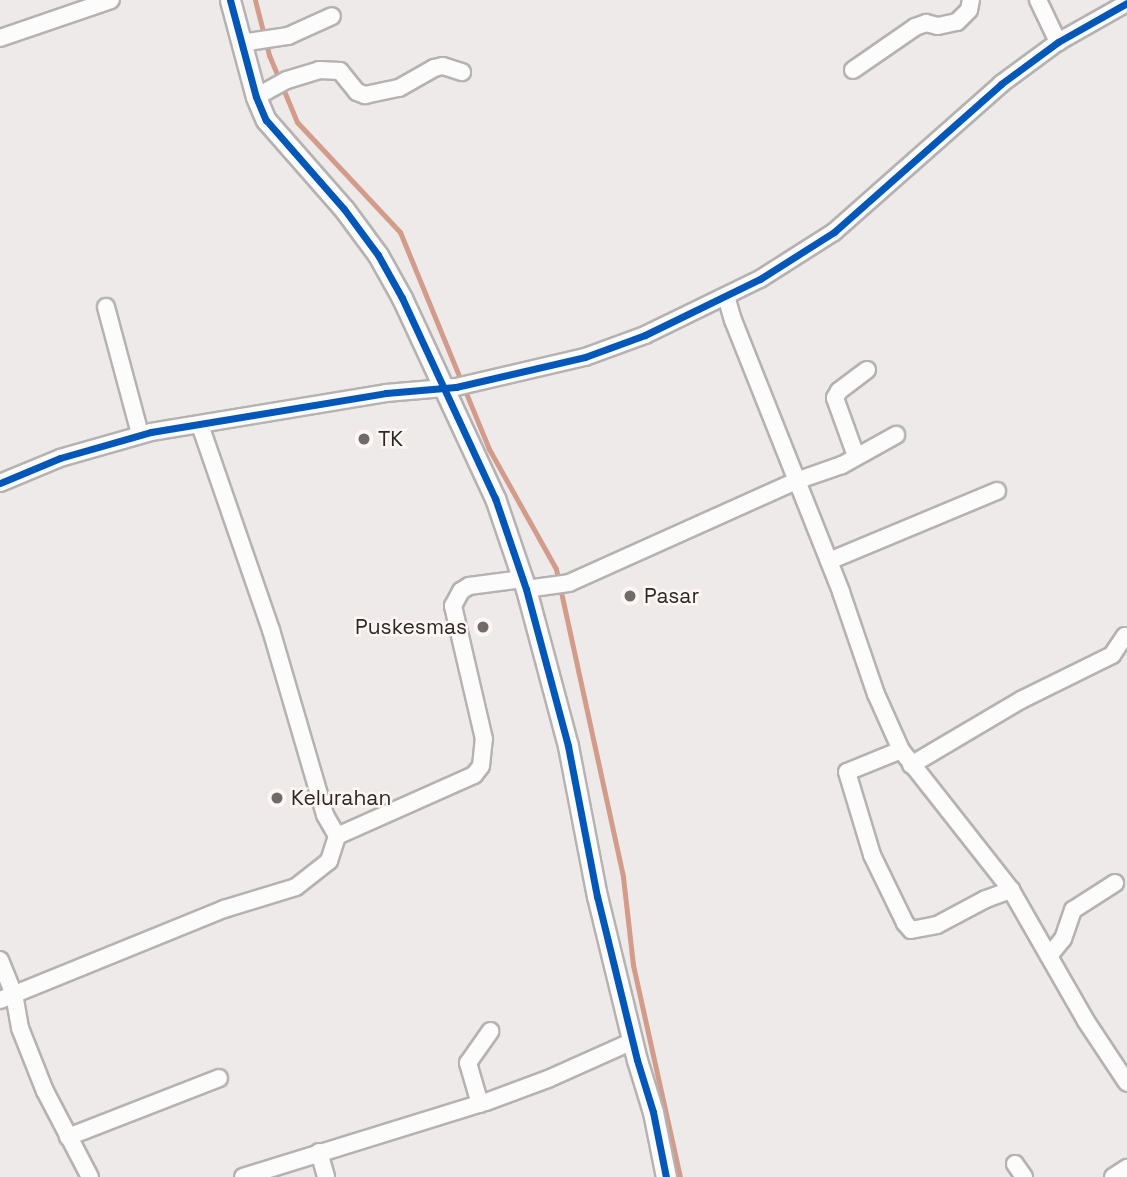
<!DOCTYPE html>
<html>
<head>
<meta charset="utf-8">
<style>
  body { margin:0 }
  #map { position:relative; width:1127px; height:1177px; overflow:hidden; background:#eeeae9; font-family:"Space Grotesk",sans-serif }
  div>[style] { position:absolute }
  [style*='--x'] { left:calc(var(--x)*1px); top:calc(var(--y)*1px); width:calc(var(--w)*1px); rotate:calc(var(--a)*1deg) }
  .stream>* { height:5px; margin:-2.5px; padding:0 2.5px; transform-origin:2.5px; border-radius:2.5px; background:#d29b8a }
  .roads { filter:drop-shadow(2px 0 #b5b2b1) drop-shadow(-2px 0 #b5b2b1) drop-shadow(0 2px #b5b2b1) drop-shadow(0 -2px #b5b2b1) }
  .minor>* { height:16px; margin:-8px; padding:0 8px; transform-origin:8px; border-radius:8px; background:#fcfcfc }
  .tertiary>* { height:19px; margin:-9.5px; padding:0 9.5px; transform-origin:9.5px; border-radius:9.5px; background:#fcfcfc }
  .cycleway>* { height:7px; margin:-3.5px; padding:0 3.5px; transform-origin:3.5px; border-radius:3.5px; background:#0057b8 }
  .dots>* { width:19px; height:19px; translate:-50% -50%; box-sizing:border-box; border:4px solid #fef6f4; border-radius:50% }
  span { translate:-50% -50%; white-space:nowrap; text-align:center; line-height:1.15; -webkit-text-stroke:5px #fef6f4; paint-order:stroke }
  .poi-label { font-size:21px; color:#2a2726 }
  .left { translate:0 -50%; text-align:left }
  .right { translate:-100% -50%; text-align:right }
</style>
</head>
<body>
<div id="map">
  <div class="stream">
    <i style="--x:255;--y:0;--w:57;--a:75.7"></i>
    <i style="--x:269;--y:55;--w:73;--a:67.3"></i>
    <i style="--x:297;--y:122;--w:151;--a:46.9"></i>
    <i style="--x:400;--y:232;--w:235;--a:67.7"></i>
    <i style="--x:489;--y:449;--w:137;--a:60.8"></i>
    <i style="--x:556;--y:569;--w:315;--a:77.7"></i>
    <i style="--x:623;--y:877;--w:89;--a:83.5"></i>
    <i style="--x:633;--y:965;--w:217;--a:77.5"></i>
  </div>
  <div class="roads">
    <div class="minor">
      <i style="--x:1038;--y:0;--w:47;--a:64.5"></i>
      <i style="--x:0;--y:38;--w:117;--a:-18.9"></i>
      <i style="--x:241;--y:43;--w:48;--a:-8.5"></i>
      <i style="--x:288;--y:36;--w:48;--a:-24.4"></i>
      <i style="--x:853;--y:70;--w:75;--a:-34.7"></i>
      <i style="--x:915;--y:27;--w:12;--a:-20"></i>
      <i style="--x:926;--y:23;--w:12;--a:14"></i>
      <i style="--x:938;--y:26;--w:19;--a:-12"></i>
      <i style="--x:957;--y:22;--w:17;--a:-45"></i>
      <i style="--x:969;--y:10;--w:10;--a:-79"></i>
      <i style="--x:256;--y:97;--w:35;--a:-29"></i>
      <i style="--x:287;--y:80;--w:34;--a:-17"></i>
      <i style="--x:319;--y:70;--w:21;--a:3"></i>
      <i style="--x:340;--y:71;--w:27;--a:51"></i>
      <i style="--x:357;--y:92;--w:9;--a:21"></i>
      <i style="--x:365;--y:95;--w:35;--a:-12"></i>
      <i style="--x:399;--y:88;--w:40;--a:-29.7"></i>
      <i style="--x:434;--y:68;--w:9;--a:-13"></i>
      <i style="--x:443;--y:66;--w:20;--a:18"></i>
      <i style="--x:726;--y:296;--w:25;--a:74"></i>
      <i style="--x:733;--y:320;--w:293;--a:68.3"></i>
      <i style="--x:841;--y:592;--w:108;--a:71.1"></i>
      <i style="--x:876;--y:694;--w:61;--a:65.9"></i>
      <i style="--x:901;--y:750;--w:178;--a:51.8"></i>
      <i style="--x:1011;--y:890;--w:151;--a:60.2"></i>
      <i style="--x:1086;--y:1021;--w:74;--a:56.5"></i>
      <i style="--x:106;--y:307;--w:131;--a:75"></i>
      <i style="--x:200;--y:425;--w:217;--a:70.9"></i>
      <i style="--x:271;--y:630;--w:193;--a:73.7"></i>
      <i style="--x:325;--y:815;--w:24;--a:60"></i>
      <i style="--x:856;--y:456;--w:62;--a:-109.9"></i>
      <i style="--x:835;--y:398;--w:8;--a:-60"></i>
      <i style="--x:839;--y:391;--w:35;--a:-37"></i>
      <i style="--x:0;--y:483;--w:65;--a:-22.6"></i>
      <i style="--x:60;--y:458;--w:95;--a:-15.9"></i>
      <i style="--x:151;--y:432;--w:238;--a:-9.4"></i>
      <i style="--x:386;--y:393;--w:70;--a:-4.9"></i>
      <i style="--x:456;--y:387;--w:132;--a:-13.1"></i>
      <i style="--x:585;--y:357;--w:64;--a:-20.1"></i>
      <i style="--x:645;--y:335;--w:128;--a:-26"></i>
      <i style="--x:760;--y:279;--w:88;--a:-32.4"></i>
      <i style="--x:834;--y:232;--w:223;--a:-41.5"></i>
      <i style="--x:1001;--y:84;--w:71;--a:-36.4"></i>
      <i style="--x:1058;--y:42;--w:79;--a:-29.5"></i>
      <i style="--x:829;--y:561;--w:182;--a:-22.6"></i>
      <i style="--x:526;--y:589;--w:43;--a:-7.9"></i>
      <i style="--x:569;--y:583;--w:249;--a:-24.2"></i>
      <i style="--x:796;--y:481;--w:49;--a:-19.2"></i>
      <i style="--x:842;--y:465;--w:62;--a:-29.1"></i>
      <i style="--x:901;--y:750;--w:58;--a:157.8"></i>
      <i style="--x:847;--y:772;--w:87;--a:73.2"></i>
      <i style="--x:872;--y:855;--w:76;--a:64.1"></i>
      <i style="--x:905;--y:923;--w:9;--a:49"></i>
      <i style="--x:911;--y:930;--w:26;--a:-11"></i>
      <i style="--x:937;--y:925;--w:55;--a:-28"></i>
      <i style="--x:986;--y:899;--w:27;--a:-20"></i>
      <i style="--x:911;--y:765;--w:128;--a:-30.6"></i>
      <i style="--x:1021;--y:700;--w:102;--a:-26.3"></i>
      <i style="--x:1112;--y:655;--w:23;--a:-56"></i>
      <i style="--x:1049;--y:956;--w:22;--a:-51"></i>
      <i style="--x:1063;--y:939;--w:31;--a:-71"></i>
      <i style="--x:1073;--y:910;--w:50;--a:-32.7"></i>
      <i style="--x:0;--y:960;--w:37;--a:68"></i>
      <i style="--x:14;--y:994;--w:35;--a:80"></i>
      <i style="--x:20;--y:1028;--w:68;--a:68.4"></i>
      <i style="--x:45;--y:1091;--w:97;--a:62.4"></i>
      <i style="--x:0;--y:1000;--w:242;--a:-22.1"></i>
      <i style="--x:224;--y:909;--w:75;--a:-17"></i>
      <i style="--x:296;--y:887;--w:42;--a:-38.2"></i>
      <i style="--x:329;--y:861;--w:26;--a:-72"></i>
      <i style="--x:337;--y:836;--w:150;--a:-24"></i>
      <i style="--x:474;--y:775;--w:11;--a:-52"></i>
      <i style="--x:481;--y:766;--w:27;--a:-84"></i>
      <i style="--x:484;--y:739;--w:137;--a:-103.1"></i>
      <i style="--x:453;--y:606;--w:17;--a:-62"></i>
      <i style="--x:461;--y:591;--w:9;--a:-32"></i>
      <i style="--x:469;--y:586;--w:54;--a:-7.4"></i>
      <i style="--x:480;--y:1104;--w:43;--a:-106.3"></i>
      <i style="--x:468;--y:1063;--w:39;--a:-55"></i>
      <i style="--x:68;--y:1137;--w:162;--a:-21.3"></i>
      <i style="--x:319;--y:1152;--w:26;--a:74"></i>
      <i style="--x:1015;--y:1164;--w:16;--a:55"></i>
      <i style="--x:243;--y:1177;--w:254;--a:-17.2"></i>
      <i style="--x:486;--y:1102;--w:66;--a:-20.4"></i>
      <i style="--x:548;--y:1079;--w:93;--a:-24.1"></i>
      <i style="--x:1113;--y:1177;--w:17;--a:-33"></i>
    </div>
    <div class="tertiary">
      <i style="--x:230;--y:0;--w:100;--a:75"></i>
      <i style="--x:256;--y:97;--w:25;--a:67"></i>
      <i style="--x:266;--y:120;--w:118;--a:48.8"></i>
      <i style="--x:344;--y:209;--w:57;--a:53.5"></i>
      <i style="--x:378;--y:255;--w:49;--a:60.8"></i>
      <i style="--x:402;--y:298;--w:221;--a:65.1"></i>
      <i style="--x:495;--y:498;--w:96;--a:71.2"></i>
      <i style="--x:526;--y:589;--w:163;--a:75"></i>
      <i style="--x:568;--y:746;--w:153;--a:79.1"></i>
      <i style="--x:597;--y:896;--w:169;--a:76.3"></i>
      <i style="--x:637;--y:1060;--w:54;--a:72.9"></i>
      <i style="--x:653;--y:1112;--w:66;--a:78.7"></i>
    </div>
  </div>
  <div class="cycleway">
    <i style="--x:230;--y:0;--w:100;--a:75"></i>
    <i style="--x:256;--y:97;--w:25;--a:67"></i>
    <i style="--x:266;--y:120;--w:118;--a:48.8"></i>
    <i style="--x:344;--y:209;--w:57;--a:53.5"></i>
    <i style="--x:378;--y:255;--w:49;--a:60.8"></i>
    <i style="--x:402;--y:298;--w:221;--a:65.1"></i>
    <i style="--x:495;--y:498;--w:96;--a:71.2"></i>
    <i style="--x:526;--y:589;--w:163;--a:75"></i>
    <i style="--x:568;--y:746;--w:153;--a:79.1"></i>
    <i style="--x:597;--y:896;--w:169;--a:76.3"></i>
    <i style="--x:637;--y:1060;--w:54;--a:72.9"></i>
    <i style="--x:653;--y:1112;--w:66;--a:78.7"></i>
    <i style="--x:0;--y:483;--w:65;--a:-22.6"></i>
    <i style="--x:60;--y:458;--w:95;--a:-15.9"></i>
    <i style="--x:151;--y:432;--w:238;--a:-9.4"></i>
    <i style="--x:386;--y:393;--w:70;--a:-4.9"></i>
    <i style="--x:456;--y:387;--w:132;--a:-13.1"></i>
    <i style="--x:585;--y:357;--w:64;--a:-20.1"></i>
    <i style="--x:645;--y:335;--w:128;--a:-26"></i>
    <i style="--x:760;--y:279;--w:88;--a:-32.4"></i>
    <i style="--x:834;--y:232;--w:223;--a:-41.5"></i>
    <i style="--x:1001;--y:84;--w:71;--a:-36.4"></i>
    <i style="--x:1058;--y:42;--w:79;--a:-29.5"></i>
  </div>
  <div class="dots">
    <i style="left:364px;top:439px;background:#6f6b6a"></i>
    <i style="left:630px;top:596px;background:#6f6b6a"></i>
    <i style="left:483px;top:627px;background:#6f6b6a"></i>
    <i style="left:277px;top:798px;background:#6f6b6a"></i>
  </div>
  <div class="poi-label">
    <span class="left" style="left:378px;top:439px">TK</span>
    <span class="left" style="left:644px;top:596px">Pasar</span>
    <span class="right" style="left:467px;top:627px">Puskesmas</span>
    <span class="left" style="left:291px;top:798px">Kelurahan</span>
  </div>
</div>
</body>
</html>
